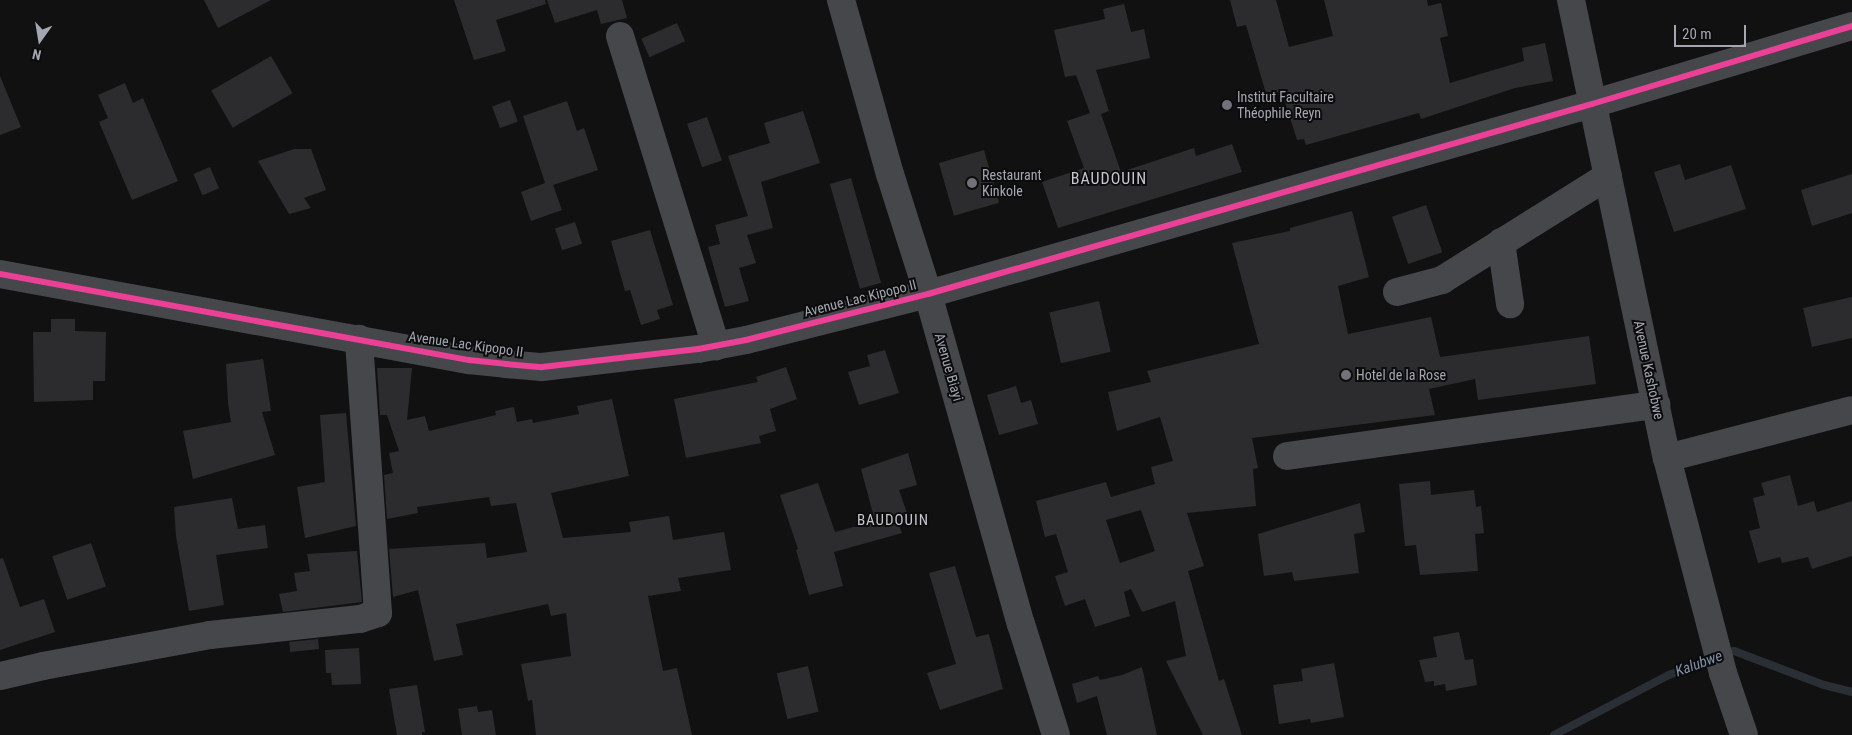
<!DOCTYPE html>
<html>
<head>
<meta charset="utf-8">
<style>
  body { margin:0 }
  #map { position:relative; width:1852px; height:735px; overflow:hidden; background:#111112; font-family:"Roboto Condensed",sans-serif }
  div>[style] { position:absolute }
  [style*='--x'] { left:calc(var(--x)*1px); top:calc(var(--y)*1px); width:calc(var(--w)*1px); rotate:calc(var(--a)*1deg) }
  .stream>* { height:8px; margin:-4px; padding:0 4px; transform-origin:4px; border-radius:4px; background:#2a2f36 }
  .building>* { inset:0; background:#2c2c2e; transform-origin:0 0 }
  .minor>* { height:28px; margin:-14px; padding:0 14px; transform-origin:14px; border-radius:14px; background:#46474b }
  .cycleway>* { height:6px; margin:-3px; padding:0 3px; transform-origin:3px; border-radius:3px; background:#ea4096 }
  .dots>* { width:14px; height:14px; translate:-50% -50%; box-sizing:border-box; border:2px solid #0c0c0d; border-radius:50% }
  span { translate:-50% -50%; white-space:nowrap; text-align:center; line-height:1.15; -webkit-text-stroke:4px #0c0c0d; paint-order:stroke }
  .poi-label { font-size:14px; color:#a4a7b2 }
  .left { translate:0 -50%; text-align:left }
  .street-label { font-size:14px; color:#a4a7b2 }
  .neighbourhood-label { font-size:15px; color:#c5c6ce; letter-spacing:1px }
  .water-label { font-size:15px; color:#7e91a9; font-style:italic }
  .quarter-label { font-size:16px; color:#c5c6ce; letter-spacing:1px }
  .north { position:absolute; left:15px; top:15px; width:50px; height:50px; -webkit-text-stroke:4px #0c0c0d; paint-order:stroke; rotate:193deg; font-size:14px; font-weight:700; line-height:20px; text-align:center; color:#a4a7b2 }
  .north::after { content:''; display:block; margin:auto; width:18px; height:22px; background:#a4a7b2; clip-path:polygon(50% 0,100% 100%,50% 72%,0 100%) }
  .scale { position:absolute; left:1674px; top:25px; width:72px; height:22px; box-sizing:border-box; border:2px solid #a4a7b2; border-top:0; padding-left:6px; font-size:15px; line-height:18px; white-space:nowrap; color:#a4a7b2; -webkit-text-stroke:4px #0c0c0d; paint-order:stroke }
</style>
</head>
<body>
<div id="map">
  <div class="stream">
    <i style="--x:1554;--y:735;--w:130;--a:-27.6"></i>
    <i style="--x:1669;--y:675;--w:69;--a:-20.3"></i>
    <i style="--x:1734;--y:651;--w:96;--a:20.7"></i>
    <i style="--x:1824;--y:685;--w:29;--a:14"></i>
  </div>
  <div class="building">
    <i style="clip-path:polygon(204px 0,271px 0,218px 28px)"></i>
    <i style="clip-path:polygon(454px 0,545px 0,546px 4px,496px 20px,506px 51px,474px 60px)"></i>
    <i style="clip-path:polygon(547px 0,622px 0,627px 18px,601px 24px,597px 10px,555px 23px)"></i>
    <i style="clip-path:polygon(1230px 0,1276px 0,1289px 47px,1333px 36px,1324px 0,1427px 0,1428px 6px,1441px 3px,1448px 36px,1440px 38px,1450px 83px,1524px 61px,1522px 48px,1545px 43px,1553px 81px,1515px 88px,1421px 119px,1419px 113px,1306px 145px,1304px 139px,1297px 140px,1282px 92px,1267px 97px,1246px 25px,1237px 27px)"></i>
    <i style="clip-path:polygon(1124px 4px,1131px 32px,1144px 29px,1150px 58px,1096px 70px,1109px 111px,1101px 114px,1121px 172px,1194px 148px,1196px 156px,1232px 144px,1242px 172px,1058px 228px,1042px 182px,1084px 168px,1067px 121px,1090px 113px,1076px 75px,1065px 77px,1054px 30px,1105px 19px,1103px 9px)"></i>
    <i style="left:677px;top:23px;width:20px;height:39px;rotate:66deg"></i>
    <i style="left:271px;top:56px;width:43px;height:69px;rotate:60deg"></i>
    <i style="clip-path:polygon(0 76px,21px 127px,0 135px)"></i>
    <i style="clip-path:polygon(125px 83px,133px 103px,143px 98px,178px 181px,132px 200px,99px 122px,108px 118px,98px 95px)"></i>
    <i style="left:510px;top:100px;width:23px;height:19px;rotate:70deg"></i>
    <i style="clip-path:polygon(567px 101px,577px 131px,584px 128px,598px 170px,553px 185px,562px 210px,531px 221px,521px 192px,545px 183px,523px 116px)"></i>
    <i style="clip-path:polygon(803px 111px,820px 163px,761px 182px,773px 228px,747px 235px,756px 263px,739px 268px,749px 301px,725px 307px,708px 247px,720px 244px,715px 225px,748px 216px,728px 156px,770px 143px,764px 123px)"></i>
    <i style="left:707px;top:117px;width:46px;height:21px;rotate:71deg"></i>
    <i style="clip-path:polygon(294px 149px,311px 149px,326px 190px,304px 198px,311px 208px,289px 214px,258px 161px)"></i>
    <i style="left:984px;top:150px;width:55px;height:47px;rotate:74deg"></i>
    <i style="clip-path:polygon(1680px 164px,1685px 180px,1731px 165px,1746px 209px,1674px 232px,1654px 172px)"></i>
    <i style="left:210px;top:167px;width:23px;height:18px;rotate:67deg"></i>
    <i style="clip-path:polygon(1852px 174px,1852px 213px,1812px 226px,1801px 190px)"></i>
    <i style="left:851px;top:178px;width:109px;height:22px;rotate:74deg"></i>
    <i style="left:1426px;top:205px;width:50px;height:36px;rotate:71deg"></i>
    <i style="clip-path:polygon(evenodd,1352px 211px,1369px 277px,1338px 286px,1348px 334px,1431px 317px,1440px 357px,1589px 336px,1596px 384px,1478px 400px,1475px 379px,1429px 389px,1435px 415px,1252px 438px,1258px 468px,1253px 469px,1256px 506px,1187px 513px,1204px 566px,1188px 571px,1219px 681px,1224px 679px,1242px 735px,1203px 735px,1166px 661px,1186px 656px,1175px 601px,1142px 612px,1131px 589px,1124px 592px,1130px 616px,1095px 627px,1085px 599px,1065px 606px,1055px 576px,1068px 572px,1056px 534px,1045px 537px,1036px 501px,1106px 482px,1111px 497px,1155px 484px,1151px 467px,1173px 461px,1160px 417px,1117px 431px,1108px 392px,1151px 382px,1147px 371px,1259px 344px,1232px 243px,1290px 231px,1290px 228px,1352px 211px,1141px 510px,1155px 551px,1120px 563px,1106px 520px,1141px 510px)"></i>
    <i style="left:575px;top:222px;width:23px;height:21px;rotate:72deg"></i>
    <i style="clip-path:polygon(650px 230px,673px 305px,657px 310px,660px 319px,641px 325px,630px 290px,625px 291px,611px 241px)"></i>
    <i style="clip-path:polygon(1852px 297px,1852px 338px,1812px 347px,1803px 308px)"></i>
    <i style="left:1099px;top:301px;width:52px;height:51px;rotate:77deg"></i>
    <i style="clip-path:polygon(51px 319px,75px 319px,75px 331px,106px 332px,105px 381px,93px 381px,93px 400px,34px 402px,33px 332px,51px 332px)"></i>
    <i style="clip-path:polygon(885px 350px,899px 393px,859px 405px,848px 372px,870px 366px,867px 355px)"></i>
    <i style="clip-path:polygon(263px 359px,271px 411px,262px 412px,275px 455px,193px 479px,183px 431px,231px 422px,228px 403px,226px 364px)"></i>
    <i style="clip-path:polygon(786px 367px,797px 399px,770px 409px,776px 431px,759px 436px,761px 443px,686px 458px,674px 399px,758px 382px,756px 377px)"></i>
    <i style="clip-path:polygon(377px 368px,412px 368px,407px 420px,425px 416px,429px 431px,496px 415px,495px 411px,514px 407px,517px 422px,532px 419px,533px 423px,579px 414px,577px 406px,612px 399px,629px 476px,551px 493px,563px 538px,631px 532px,629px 522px,669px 516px,673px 540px,724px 532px,731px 570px,678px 578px,681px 591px,648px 596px,663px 671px,677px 668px,692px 735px,536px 735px,532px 700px,528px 701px,521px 664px,571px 656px,566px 613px,551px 616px,548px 604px,456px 624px,463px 655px,434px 661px,418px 590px,393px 597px,389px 549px,485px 543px,487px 558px,527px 552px,516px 503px,491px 506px,489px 497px,417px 507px,418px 513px,387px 519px,384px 475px,393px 473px,389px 453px,399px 451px,387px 415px,380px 415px)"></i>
    <i style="clip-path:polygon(1016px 386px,1021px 403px,1031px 400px,1038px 424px,999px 435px,987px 395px)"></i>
    <i style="clip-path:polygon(346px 413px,356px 526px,305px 538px,297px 487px,325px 482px,320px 415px)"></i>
    <i style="clip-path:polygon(908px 453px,917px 485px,899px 490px,909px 519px,898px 523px,902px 533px,834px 552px,843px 586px,809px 595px,796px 550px,798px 549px,780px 495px,818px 483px,835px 532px,875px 521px,861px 469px)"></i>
    <i style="clip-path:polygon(1790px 475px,1798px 506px,1814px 501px,1817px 512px,1852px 501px,1852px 556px,1812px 569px,1808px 557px,1782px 563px,1780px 557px,1758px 563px,1749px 531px,1760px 528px,1753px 498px,1765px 495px,1761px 483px)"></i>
    <i style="clip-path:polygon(1430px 481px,1431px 495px,1474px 490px,1476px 507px,1481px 506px,1484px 533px,1475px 534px,1478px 571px,1420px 575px,1416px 545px,1405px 546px,1399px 484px)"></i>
    <i style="clip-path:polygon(232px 498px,238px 529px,265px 525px,268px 548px,216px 555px,224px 605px,189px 611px,176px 536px,174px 507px)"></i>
    <i style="clip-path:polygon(1360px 503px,1365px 532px,1354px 534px,1359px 573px,1294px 581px,1292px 572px,1264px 576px,1258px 534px)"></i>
    <i style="left:91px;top:543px;width:46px;height:41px;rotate:71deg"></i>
    <i style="clip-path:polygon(357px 551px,362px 602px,283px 612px,279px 594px,297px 591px,294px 573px,310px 571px,307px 554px)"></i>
    <i style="clip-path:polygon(3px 558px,20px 607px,44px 599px,55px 632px,0 650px,0 559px)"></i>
    <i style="clip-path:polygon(955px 566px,976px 637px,989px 634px,1003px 689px,940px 710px,927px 673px,956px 664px,929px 573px)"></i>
    <i style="clip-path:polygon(1459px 632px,1465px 660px,1473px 659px,1477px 685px,1446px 691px,1445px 684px,1434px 686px,1434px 681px,1425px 682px,1419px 660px,1437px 657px,1433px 637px)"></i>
    <i style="left:318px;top:639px;width:10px;height:29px;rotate:84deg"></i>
    <i style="clip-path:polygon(359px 648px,361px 684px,332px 685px,331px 673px,326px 673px,325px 650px)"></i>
    <i style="clip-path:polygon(1334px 663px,1344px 717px,1311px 723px,1310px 719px,1279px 724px,1273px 685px,1303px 681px,1301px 669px)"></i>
    <i style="left:808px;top:666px;width:47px;height:32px;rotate:77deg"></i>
    <i style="clip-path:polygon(1142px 667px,1157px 735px,1107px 735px,1097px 696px,1077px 703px,1072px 684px,1098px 676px,1100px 680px,1122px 675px)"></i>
    <i style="clip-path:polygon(417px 685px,425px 732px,422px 732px,422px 735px,397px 735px,389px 689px)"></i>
    <i style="clip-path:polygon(477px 706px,478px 712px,492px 710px,496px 735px,462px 735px,458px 709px)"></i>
  </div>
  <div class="minor">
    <i style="--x:841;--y:0;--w:181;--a:74.3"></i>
    <i style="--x:890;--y:174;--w:126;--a:72.4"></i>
    <i style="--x:928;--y:294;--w:343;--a:74.3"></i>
    <i style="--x:1021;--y:624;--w:116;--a:72.5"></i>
    <i style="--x:1571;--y:0;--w:468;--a:78.2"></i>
    <i style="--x:1667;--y:458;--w:222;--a:75.4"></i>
    <i style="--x:1723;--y:673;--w:65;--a:71.3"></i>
    <i style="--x:620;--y:36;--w:325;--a:72.8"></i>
    <i style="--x:1501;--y:242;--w:63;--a:81.7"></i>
    <i style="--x:0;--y:274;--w:477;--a:10.4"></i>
    <i style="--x:469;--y:360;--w:37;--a:6"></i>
    <i style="--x:506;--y:364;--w:36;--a:5"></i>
    <i style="--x:542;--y:367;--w:157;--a:-6.6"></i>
    <i style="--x:698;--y:349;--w:49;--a:-10.6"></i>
    <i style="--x:746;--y:340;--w:188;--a:-14.2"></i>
    <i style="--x:928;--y:294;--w:691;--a:-15.97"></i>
    <i style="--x:1592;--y:104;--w:271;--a:-16.7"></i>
    <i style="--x:1397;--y:292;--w:47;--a:-14.9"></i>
    <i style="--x:1442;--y:280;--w:196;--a:-32.1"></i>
    <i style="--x:1287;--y:456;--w:373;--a:-7.9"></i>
    <i style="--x:1667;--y:458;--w:191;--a:-14.5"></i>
    <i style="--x:0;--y:676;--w:44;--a:-13.1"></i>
    <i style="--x:43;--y:666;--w:170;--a:-10.5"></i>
    <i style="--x:210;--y:635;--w:151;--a:-6.1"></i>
    <i style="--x:360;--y:619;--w:19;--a:-18"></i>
    <i style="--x:378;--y:613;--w:275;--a:-94"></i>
  </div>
  <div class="cycleway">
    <i style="--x:0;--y:274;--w:477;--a:10.4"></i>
    <i style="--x:469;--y:360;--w:37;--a:6"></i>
    <i style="--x:506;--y:364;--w:36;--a:5"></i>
    <i style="--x:542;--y:367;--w:157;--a:-6.6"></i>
    <i style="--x:698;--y:349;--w:49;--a:-10.6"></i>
    <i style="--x:746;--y:340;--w:188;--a:-14.2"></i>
    <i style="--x:928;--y:294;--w:691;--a:-15.97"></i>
    <i style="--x:1592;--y:104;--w:271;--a:-16.7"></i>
  </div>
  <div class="dots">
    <i style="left:1227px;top:105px;background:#71727a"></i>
    <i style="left:972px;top:183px;background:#71727a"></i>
    <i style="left:1346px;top:375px;background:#71727a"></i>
  </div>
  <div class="poi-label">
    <span class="left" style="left:1237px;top:105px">Institut Facultaire<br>Théophile Reyn</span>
    <span class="left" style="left:982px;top:183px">Restaurant<br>Kinkole</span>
    <span class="left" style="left:1356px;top:375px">Hotel de la Rose</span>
  </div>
  <div class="street-label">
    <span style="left:860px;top:298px;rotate:-14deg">Avenue Lac Kipopo II</span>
    <span style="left:466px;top:344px;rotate:8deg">Avenue Lac Kipopo II</span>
    <span style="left:949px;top:367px;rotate:74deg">Avenue Biayi</span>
    <span style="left:1649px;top:370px;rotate:78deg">Avenue Kashobwe</span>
  </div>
  <div class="neighbourhood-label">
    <span style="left:893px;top:521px">BAUDOUIN</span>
  </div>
  <div class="water-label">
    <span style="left:1699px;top:664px;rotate:-20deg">Kalubwe</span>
  </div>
  <div class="quarter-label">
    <span style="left:1109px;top:179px">BAUDOUIN</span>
  </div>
  <div class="north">N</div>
  <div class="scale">20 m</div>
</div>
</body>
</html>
